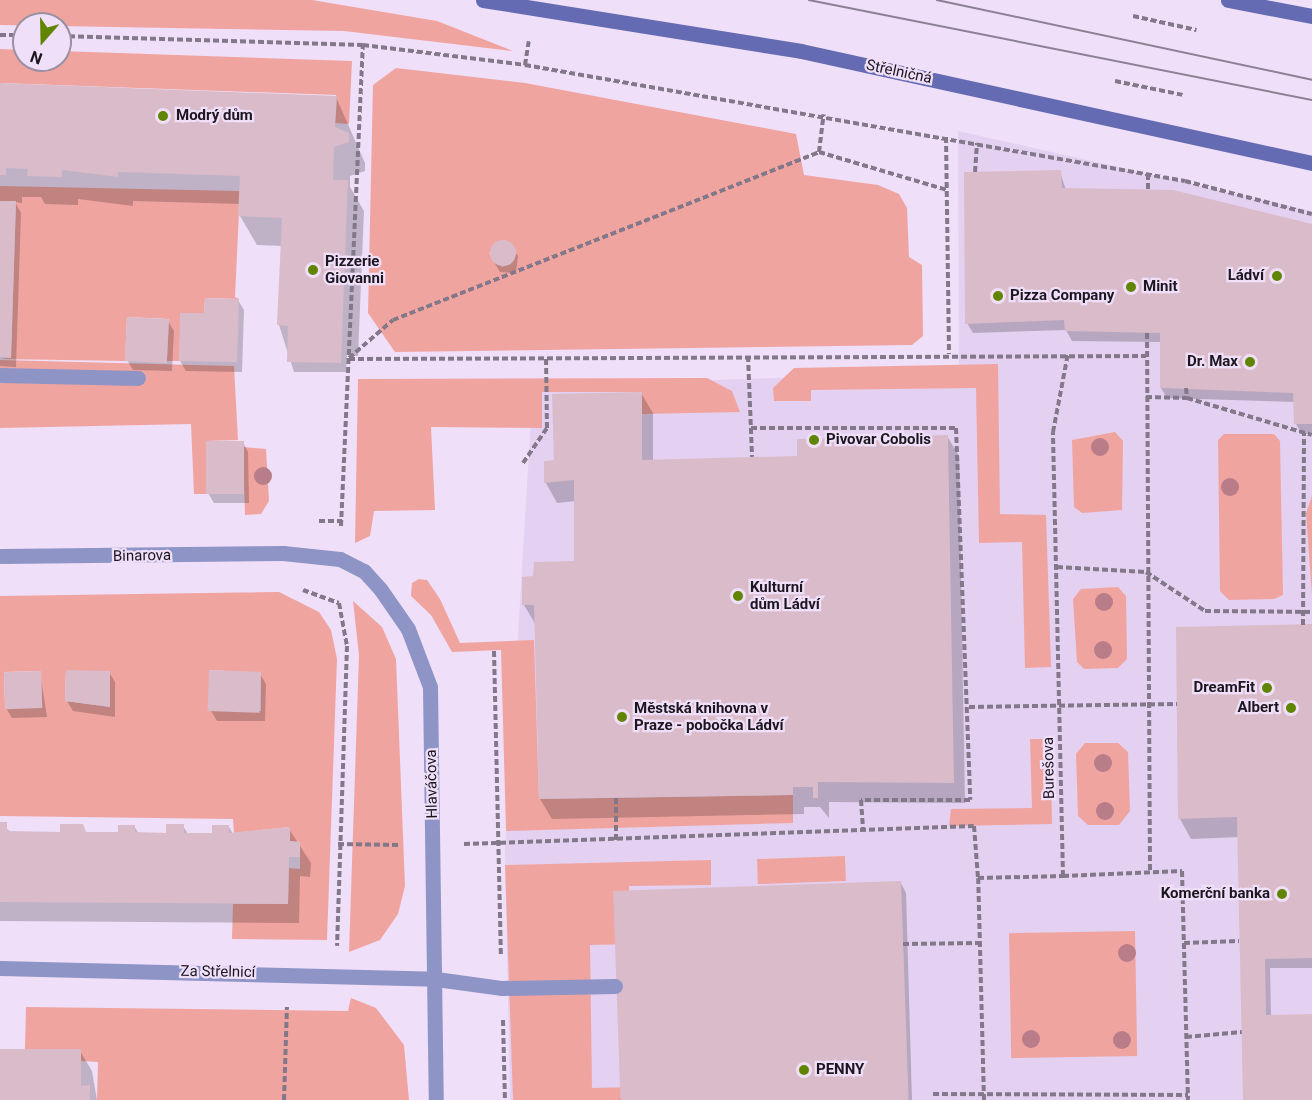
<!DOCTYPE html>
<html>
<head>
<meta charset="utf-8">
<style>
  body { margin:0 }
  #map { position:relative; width:1312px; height:1100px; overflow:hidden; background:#efdff9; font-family:Roboto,sans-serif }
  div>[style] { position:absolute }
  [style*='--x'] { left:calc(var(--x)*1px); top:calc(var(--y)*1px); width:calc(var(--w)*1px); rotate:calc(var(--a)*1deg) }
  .built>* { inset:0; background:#e4d0f0 }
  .green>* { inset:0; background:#f0a4a0; transform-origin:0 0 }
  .shadow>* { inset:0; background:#0003 }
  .building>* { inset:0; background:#d9bbc9; transform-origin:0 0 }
  .round { border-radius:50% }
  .path>* { height:4px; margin-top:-2px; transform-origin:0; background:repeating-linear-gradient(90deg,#83788a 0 6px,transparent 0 9px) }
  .lane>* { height:15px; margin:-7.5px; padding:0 7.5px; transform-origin:7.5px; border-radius:7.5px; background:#8e94c5 }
  .street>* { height:15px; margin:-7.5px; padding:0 7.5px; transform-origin:7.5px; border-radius:7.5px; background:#8e94c5 }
  .secondary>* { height:15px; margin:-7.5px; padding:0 7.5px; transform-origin:7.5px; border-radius:7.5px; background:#656bb2 }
  .tram>* { height:1.5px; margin:-0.75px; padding:0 0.75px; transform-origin:0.75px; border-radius:0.75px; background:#8c8193 }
  .trees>* { width:18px; height:18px; margin:-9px; border-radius:50%; background:#b97c89 }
  .dots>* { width:16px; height:16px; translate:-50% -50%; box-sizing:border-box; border:3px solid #efdff9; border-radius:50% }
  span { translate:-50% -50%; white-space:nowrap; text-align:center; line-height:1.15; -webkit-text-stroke:4.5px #efdff9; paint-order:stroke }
  .street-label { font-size:15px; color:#1c161f }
  .poi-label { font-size:15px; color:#1c161f; font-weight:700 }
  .left { translate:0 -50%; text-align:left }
  .right { translate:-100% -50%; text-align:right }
  .north { position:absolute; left:12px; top:12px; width:60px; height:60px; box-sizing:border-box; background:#efdff9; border:2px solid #9b8fa2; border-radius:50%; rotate:200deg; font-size:16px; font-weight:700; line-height:24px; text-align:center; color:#1c161f }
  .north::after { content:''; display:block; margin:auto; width:21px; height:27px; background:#618401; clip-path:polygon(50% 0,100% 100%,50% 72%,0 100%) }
</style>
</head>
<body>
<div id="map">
  <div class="built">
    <i style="clip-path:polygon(958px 131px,1312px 211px,1312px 1100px,510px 1100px,505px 851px,533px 387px,959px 371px)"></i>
  </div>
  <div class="green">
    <i style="clip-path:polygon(0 0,312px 0,437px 21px,513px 51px,344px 31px,0 25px)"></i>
    <i style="clip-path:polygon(0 49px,24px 50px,24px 60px,60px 60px,60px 51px,352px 61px,349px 124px,335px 123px,336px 95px,0 83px)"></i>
    <i style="clip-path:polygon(evenodd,396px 68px,525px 83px,796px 134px,804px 175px,878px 185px,899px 194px,907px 208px,909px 257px,922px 265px,923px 336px,912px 345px,395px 352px,368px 313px,373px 85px,396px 68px,504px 240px,516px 252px,511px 264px,502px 267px,489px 253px,504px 240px)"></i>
    <i style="clip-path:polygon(0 186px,240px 191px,235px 297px,239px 299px,205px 298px,204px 313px,181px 313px,179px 361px,167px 361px,169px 319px,127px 317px,125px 361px,0 359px,11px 357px,16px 202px,0 201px)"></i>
    <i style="clip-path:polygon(0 360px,234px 366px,238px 440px,206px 441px,207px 494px,194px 494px,191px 424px,0 428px)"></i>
    <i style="clip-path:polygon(998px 364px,1000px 514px,1046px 515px,1051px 667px,1025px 668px,1022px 542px,979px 543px,976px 388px,811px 390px,811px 401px,774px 401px,773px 388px,794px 368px)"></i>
    <i style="clip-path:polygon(707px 378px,732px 391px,740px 412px,642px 414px,642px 392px,542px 392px,542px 428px,431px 427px,435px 510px,374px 511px,370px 536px,355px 543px,358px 379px)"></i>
    <i style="clip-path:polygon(1115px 432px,1123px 441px,1122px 510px,1082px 513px,1074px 507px,1072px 440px)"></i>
    <i style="clip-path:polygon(1224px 434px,1274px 434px,1280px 441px,1283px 595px,1274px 599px,1229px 600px,1220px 591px,1218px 440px)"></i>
    <i style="clip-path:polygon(243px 447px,266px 449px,269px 501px,261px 514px,245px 515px)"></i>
    <i style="clip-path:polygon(1312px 496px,1312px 595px,1306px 513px)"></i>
    <i style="clip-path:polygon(419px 579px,427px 580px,440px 599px,460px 643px,534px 640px,539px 799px,793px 795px,793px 823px,506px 831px,501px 650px,452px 652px,431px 615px,411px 596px,412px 583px)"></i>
    <i style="clip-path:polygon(1118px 587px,1126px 596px,1127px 659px,1118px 668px,1084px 669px,1077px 662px,1073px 599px,1081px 589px)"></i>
    <i style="clip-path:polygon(evenodd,279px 592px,319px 612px,331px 630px,337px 659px,327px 940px,232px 939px,233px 904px,288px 904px,289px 868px,300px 869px,300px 842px,290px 841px,290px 827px,234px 833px,233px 819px,0 816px,0 596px,279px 592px,210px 670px,261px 673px,261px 711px,209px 711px,210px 670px,279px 592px,41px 671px,42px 708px,5px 708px,4px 672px,41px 671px,279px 592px,66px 671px,110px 671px,110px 707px,65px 701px,66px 671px)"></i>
    <i style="clip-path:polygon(353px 601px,382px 627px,396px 659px,405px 886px,398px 914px,380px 940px,349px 952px,359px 655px)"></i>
    <i style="clip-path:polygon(1030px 739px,1050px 739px,1052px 824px,949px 826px,951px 809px,1032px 808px)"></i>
    <i style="clip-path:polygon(1085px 743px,1118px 743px,1128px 752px,1130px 811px,1119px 825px,1088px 825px,1078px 816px,1076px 754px)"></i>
    <i style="left:845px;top:856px;width:25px;height:88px;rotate:88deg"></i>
    <i style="clip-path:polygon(711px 860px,711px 885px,629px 886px,631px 944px,590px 945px,592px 1088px,634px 1087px,634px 1100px,513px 1100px,505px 865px)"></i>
    <i style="left:1135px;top:931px;width:125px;height:126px;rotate:89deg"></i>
    <i style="clip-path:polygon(351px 998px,376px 1008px,404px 1045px,409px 1100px,97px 1100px,98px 1062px,81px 1061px,81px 1049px,25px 1049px,26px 1007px,348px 1011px)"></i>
  </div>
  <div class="shadow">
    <i style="clip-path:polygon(0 84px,336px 97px,365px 163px,365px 171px,350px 176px,350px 187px,364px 211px,358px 356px,347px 355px,346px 372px,294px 372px,279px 325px,282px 246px,257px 245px,240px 216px,241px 204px,133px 201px,133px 206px,78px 199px,78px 205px,45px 204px,41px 197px,22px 197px,22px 203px,15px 202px,21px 213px,16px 367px,0 366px)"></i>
    <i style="clip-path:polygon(1060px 172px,1066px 190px,1312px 228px,1312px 434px,1302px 434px,1296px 424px,1295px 402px,1167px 398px,1161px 388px,1161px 342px,1072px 341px,1066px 330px,973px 333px,967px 323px)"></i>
    <i style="clip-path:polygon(504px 241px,518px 256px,516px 273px,500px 272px,494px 262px,495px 245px)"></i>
    <i style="clip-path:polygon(238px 300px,244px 310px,242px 372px,186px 371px,180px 361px,206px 315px)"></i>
    <i style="clip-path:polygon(168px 321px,174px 331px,172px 371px,133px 370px,127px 360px)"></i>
    <i style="clip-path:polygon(641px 393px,653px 413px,653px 461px,799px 457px,947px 436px,959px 456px,965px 803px,829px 802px,829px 818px,820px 807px,804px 807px,804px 814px,552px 819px,540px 799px,536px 625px,524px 605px,535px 577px,575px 563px,576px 501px,557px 503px,546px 483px,545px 462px,555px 462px)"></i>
    <i style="clip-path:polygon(243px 442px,248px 452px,249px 503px,214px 503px,208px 493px)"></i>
    <i style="clip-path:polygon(1312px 626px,1312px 968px,1270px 968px,1271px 1016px,1312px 1016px,1312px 1100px,1244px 1100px,1239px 837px,1191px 839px,1180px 819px)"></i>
    <i style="clip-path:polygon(40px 672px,47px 717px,12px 718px,6px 708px)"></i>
    <i style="clip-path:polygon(109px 672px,115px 682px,115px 717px,73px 711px,67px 701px)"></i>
    <i style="clip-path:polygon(260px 674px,266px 684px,265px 721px,217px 721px,211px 711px)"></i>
    <i style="clip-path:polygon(0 824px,11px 832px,87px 833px,120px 833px,134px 826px,139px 834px,167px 834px,183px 826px,188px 834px,213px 834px,229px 827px,233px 834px,289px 829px,311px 863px,310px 877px,300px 876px,299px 923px,0 921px)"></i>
    <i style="clip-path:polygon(901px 883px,906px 893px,912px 1100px,619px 1100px)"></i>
    <i style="clip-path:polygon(0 1050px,80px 1051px,92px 1071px,97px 1100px,0 1100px)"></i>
  </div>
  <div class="building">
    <i style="clip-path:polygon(0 83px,337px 96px,335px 127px,349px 133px,349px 142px,334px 147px,333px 180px,348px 180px,341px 363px,287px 362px,288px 326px,277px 325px,282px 218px,238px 216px,240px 176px,118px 172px,118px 177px,62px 170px,62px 177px,27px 176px,28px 169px,6px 168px,6px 175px,0 175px)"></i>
    <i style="clip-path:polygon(1061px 170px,1062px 188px,1173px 190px,1312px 224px,1312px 424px,1294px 424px,1293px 393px,1160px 388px,1160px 333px,1065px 331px,1064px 320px,965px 324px,964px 172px)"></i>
    <i style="clip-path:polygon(0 201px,16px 201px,11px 358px,0 357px)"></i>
    <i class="round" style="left:490px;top:240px;width:26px;height:26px"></i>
    <i style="clip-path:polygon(205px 298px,239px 299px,237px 362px,179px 361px,180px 313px,204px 313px)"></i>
    <i style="left:127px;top:317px;width:42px;height:44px;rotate:3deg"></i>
    <i style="clip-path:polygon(642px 392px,642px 460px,797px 456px,797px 439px,948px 435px,954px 783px,818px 782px,818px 798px,813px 798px,813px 787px,793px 787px,793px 795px,539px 799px,534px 605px,522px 605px,522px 577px,533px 576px,534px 562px,574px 561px,574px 480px,544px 483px,544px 461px,554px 460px,552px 394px)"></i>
    <i style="left:206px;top:441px;width:38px;height:53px"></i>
    <i style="clip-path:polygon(1312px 624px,1312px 958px,1265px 959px,1266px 1015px,1312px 1014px,1312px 1100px,1243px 1100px,1237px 817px,1178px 819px,1176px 627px)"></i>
    <i style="clip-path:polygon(66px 670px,110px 671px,110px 707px,65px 701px)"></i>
    <i style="left:209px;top:670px;width:52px;height:41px;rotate:2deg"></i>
    <i style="left:41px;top:671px;width:37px;height:37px;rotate:88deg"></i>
    <i style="clip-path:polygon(0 822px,7px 822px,7px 831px,60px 832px,60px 824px,83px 824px,86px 832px,118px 832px,118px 825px,135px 825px,135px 832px,166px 833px,166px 824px,184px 824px,184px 833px,212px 833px,212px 825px,229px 825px,229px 833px,290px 827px,290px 841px,300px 842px,300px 857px,289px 857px,288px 904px,0 902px)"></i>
    <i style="left:901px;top:881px;width:219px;height:288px;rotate:88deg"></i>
    <i style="clip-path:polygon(0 1049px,81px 1049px,81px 1086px,90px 1085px,90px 1100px,0 1100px)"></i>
  </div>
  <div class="path">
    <i style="--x:1133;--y:16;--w:65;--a:12.5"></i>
    <i style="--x:0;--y:35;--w:24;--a:0"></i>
    <i style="--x:60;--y:36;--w:303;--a:1.7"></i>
    <i style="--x:363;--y:45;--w:163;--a:7"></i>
    <i style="--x:525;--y:65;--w:670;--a:9.97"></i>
    <i style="--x:1185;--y:181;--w:131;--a:14.6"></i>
    <i style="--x:525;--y:65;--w:24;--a:-81"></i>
    <i style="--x:1115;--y:81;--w:69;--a:11.6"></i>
    <i style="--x:946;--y:137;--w:217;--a:89.2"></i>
    <i style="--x:819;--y:152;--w:134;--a:16.5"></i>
    <i style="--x:975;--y:172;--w:29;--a:-86"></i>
    <i style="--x:1148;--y:189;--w:15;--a:-90"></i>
    <i style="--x:1147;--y:333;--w:539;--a:89.68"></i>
    <i style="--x:748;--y:356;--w:101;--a:87.7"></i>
    <i style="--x:349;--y:358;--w:58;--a:-40.8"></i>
    <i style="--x:393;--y:320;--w:458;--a:-21.5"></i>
    <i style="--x:819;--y:152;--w:38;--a:-83"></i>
    <i style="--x:349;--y:359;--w:797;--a:-0.22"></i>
    <i style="--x:1186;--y:388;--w:10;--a:84"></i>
    <i style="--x:1146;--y:397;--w:41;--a:1.4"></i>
    <i style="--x:1187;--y:398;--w:130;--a:16.5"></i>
    <i style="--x:751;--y:428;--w:205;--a:0"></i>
    <i style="--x:956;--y:428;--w:372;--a:87.8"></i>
    <i style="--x:970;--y:800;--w:109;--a:180"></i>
    <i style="--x:861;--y:800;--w:30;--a:86"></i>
    <i style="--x:523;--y:463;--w:42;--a:-55.6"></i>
    <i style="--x:547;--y:428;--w:70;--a:-90.8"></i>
    <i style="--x:319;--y:521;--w:23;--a:0"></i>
    <i style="--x:341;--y:526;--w:482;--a:-87.4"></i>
    <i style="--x:1057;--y:567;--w:89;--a:3.2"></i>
    <i style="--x:1146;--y:572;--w:71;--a:33.5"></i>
    <i style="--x:1205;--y:611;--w:107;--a:0.5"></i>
    <i style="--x:303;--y:590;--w:38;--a:20"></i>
    <i style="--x:339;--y:603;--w:44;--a:79.5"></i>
    <i style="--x:347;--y:646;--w:300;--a:91.9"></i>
    <i style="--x:1303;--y:625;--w:192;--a:-89.7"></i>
    <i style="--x:494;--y:651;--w:305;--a:88.7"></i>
    <i style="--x:969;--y:707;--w:208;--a:-0.8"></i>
    <i style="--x:616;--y:798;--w:43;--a:90"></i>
    <i style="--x:338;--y:844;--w:62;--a:0.9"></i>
    <i style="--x:464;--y:844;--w:510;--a:-2.02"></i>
    <i style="--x:974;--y:826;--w:52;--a:85.6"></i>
    <i style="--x:1063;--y:876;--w:119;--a:-2.4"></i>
    <i style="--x:1182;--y:871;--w:229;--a:88.5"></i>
    <i style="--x:1184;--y:943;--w:55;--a:-2.1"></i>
    <i style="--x:903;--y:944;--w:77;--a:-0.7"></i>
    <i style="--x:503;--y:1020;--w:80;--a:88.6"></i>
    <i style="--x:1186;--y:1037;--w:56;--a:-5.1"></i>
    <i style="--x:933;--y:1094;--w:255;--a:0.2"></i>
    <i style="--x:284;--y:1100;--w:93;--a:-88.2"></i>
    <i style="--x:984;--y:1100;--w:222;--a:-91.5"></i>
    <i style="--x:978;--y:878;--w:85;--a:-1.3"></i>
    <i style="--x:1063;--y:876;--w:444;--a:-91.3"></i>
    <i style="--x:1053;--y:432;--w:80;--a:-79.2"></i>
  </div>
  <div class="lane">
    <i style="--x:0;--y:375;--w:138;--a:1.2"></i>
    <i style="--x:436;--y:979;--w:67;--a:7.8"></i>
    <i style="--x:502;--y:988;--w:113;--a:-1"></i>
  </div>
  <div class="street">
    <i style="--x:0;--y:556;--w:283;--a:-0.6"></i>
    <i style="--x:283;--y:553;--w:57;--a:6"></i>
    <i style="--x:340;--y:559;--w:27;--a:27"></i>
    <i style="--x:364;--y:571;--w:25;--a:48"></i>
    <i style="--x:381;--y:590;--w:47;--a:55.3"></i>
    <i style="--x:408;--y:629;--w:62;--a:69.2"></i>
    <i style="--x:430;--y:687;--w:413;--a:89.2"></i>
    <i style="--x:0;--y:968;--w:436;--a:1.4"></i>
  </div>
  <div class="secondary">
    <i style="--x:483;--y:0;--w:322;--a:9.1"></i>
    <i style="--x:801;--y:51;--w:523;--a:12.36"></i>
    <i style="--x:1228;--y:0;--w:86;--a:10.8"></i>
  </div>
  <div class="tram">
    <i style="--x:809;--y:0;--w:513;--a:11.24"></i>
    <i style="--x:937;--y:0;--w:383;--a:12"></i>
  </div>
  <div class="trees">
    <i style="left:1100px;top:447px"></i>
    <i style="left:263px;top:476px"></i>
    <i style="left:1230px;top:487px"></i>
    <i style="left:1104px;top:602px"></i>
    <i style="left:1103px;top:650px"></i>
    <i style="left:1103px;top:763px"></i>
    <i style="left:1105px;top:811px"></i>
    <i style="left:1127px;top:953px"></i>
    <i style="left:1031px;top:1039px"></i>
    <i style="left:1122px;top:1040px"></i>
  </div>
  <div class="dots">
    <i style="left:163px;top:116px;background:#618401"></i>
    <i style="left:313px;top:270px;background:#618401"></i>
    <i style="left:1277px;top:276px;background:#618401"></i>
    <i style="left:1131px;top:287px;background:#618401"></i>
    <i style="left:998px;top:296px;background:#618401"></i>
    <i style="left:1250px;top:362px;background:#618401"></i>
    <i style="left:814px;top:440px;background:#618401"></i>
    <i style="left:738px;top:596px;background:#618401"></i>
    <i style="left:1267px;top:688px;background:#618401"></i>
    <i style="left:1291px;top:708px;background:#618401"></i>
    <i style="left:622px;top:717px;background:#618401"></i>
    <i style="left:1282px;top:894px;background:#618401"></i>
    <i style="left:804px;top:1070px;background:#618401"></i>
  </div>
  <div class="street-label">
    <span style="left:899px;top:72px;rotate:12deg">Střelničná</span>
    <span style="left:142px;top:556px;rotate:-1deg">Binarova</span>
    <span style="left:1049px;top:768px;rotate:-91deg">Burešova</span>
    <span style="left:432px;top:784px;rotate:-91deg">Hlaváčova</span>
    <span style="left:218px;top:972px;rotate:1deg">Za Střelnicí</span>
  </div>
  <div class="poi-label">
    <span class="left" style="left:176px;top:116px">Modrý dům</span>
    <span class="left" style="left:325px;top:270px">Pizzerie<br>Giovanni</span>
    <span class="right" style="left:1264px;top:276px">Ládví</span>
    <span class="left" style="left:1143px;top:287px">Minit</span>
    <span class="left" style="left:1010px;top:296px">Pizza Company</span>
    <span class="right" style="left:1238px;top:362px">Dr. Max</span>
    <span class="left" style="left:826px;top:440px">Pivovar Cobolis</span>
    <span class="left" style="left:750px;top:596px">Kulturní<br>dům Ládví</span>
    <span class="right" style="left:1255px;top:688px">DreamFit</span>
    <span class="left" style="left:634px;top:717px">Městská knihovna v<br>Praze - pobočka Ládví</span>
    <span class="right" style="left:1279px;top:708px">Albert</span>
    <span class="right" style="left:1270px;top:894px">Komerční banka</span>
    <span class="left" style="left:816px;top:1070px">PENNY</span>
  </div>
  <div class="north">N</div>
</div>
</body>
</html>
